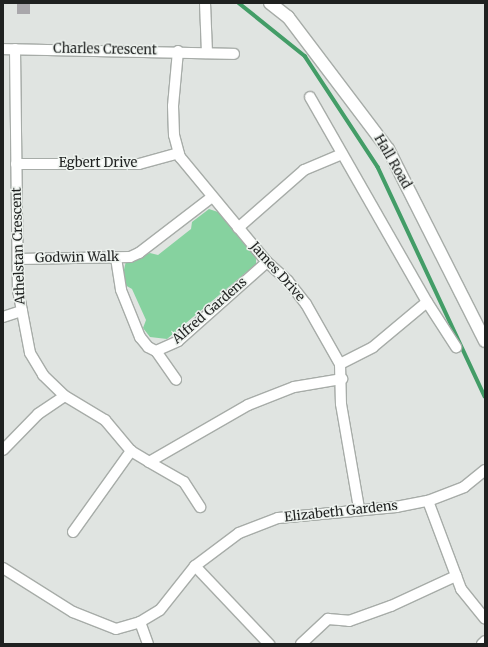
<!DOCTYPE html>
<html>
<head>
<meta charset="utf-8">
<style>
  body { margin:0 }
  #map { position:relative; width:488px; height:647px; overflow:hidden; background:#e0e4e1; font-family:Merriweather,serif }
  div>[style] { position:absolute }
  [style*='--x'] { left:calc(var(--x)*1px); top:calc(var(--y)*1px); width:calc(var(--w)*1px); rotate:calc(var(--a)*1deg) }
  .green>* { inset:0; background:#86d29f }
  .stream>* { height:3.5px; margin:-1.75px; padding:0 1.75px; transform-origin:1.75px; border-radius:1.75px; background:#439d67 }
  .building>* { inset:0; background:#a9a7ab; transform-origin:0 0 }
  .roads { filter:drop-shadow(1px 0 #a7aca8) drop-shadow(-1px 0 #a7aca8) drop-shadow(0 1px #a7aca8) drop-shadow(0 -1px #a7aca8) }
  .minor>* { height:10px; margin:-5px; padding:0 5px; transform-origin:5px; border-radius:5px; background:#fff }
  .tertiary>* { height:12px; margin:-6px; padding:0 6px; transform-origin:6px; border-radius:6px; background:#fff }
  span { translate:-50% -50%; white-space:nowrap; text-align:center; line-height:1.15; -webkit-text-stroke:3px #edf2ee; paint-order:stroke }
  .street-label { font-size:13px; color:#1f2120 }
  .frame { position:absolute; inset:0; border:4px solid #1f2120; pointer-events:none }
</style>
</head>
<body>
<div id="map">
  <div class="green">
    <i style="clip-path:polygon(209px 209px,218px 212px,256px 255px,256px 264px,167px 339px,150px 337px,143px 328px,146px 320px,132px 289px,125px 285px,123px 274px,126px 261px,150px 253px,158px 255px,191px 229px,192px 222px)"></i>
  </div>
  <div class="stream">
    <i style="--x:239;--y:3;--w:85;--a:38.8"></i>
    <i style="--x:305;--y:56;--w:133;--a:56.7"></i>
    <i style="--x:378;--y:167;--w:253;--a:65"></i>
  </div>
  <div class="building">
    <i style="left:17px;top:3px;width:13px;height:11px"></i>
  </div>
  <div class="roads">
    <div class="minor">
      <i style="--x:205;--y:3;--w:50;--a:87.7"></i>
      <i style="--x:3;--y:49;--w:231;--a:1.2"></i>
      <i style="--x:15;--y:49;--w:241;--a:89.3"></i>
      <i style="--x:18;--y:290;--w:64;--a:79.2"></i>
      <i style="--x:30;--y:353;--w:26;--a:59"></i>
      <i style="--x:43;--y:375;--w:30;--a:44"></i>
      <i style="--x:65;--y:396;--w:47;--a:31"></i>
      <i style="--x:105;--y:420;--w:40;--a:50"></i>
      <i style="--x:131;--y:451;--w:21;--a:31"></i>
      <i style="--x:149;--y:462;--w:114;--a:-29.9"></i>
      <i style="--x:248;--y:405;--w:49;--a:-21.4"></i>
      <i style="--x:294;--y:387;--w:49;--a:-9.5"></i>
      <i style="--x:178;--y:51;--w:55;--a:95.2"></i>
      <i style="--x:173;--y:106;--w:29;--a:88"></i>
      <i style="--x:174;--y:135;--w:23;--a:75"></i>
      <i style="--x:180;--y:157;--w:136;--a:50.4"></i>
      <i style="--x:267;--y:262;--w:28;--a:42"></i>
      <i style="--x:288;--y:281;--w:29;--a:52"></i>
      <i style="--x:306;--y:304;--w:69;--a:60.5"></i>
      <i style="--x:340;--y:364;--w:40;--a:88.6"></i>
      <i style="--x:341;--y:404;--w:106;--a:80.2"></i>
      <i style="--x:310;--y:97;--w:236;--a:60.3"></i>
      <i style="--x:427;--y:302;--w:54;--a:57.2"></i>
      <i style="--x:16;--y:164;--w:123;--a:0"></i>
      <i style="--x:139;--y:164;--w:41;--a:-15.4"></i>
      <i style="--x:238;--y:228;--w:88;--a:-41.3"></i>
      <i style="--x:304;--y:170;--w:41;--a:-22.8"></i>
      <i style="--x:116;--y:258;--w:32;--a:81"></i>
      <i style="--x:121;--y:290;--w:51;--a:68"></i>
      <i style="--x:140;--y:337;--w:13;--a:51"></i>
      <i style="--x:148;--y:347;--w:9;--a:27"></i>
      <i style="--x:156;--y:351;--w:24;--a:-24"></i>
      <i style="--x:178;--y:341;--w:119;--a:-41.6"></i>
      <i style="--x:18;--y:259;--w:112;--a:-1"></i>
      <i style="--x:130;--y:257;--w:10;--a:-24"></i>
      <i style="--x:139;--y:253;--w:92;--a:-37.5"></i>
      <i style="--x:3;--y:317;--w:20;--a:-18"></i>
      <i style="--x:156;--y:351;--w:35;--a:55"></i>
      <i style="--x:340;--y:364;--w:37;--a:-27"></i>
      <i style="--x:373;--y:347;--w:70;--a:-39.8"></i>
      <i style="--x:3;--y:450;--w:50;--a:-45.8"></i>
      <i style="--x:38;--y:414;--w:32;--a:-34"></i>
      <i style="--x:149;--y:462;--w:40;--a:29.7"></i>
      <i style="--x:184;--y:482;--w:30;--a:57"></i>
      <i style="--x:428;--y:501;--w:94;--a:69.4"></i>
      <i style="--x:461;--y:589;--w:38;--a:51"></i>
      <i style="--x:73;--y:532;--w:100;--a:-54.4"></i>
      <i style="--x:195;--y:566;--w:108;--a:46.5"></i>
      <i style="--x:3;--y:568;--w:83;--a:32.2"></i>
      <i style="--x:73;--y:612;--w:46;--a:21.6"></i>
      <i style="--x:116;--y:629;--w:25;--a:-16"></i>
      <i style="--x:140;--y:622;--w:23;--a:-31"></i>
      <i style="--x:160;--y:610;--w:56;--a:-51.5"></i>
      <i style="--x:195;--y:566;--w:55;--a:-36.9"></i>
      <i style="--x:239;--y:533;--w:42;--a:-21"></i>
      <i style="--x:278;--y:518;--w:119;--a:-5.3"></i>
      <i style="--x:396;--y:507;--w:33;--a:-11"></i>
      <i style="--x:428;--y:501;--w:39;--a:-21"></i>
      <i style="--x:464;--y:487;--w:27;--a:-39"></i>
      <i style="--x:140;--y:622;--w:23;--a:70"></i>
      <i style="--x:301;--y:644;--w:37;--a:-43"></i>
      <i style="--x:328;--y:619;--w:21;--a:5"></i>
      <i style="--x:349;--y:621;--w:45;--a:-19.7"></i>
      <i style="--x:391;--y:606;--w:72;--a:-24.8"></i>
      <i style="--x:482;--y:644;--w:4;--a:-45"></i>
    </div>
    <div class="tertiary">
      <i style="--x:270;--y:3;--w:23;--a:38"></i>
      <i style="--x:288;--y:17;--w:166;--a:52.9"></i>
      <i style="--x:388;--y:149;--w:215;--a:63.2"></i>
    </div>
  </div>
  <div class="street-label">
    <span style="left:105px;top:50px;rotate:1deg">Charles Crescent</span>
    <span style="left:392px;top:162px;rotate:60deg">Hall Road</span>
    <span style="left:98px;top:163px">Egbert Drive</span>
    <span style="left:19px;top:246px;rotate:-92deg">Athelstan Crescent</span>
    <span style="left:77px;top:258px;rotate:-1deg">Godwin Walk</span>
    <span style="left:277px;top:272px;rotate:48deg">James Drive</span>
    <span style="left:210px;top:311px;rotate:-41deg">Alfred Gardens</span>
    <span style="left:341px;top:512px;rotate:-6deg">Elizabeth Gardens</span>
  </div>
  <div class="frame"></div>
</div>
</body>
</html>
